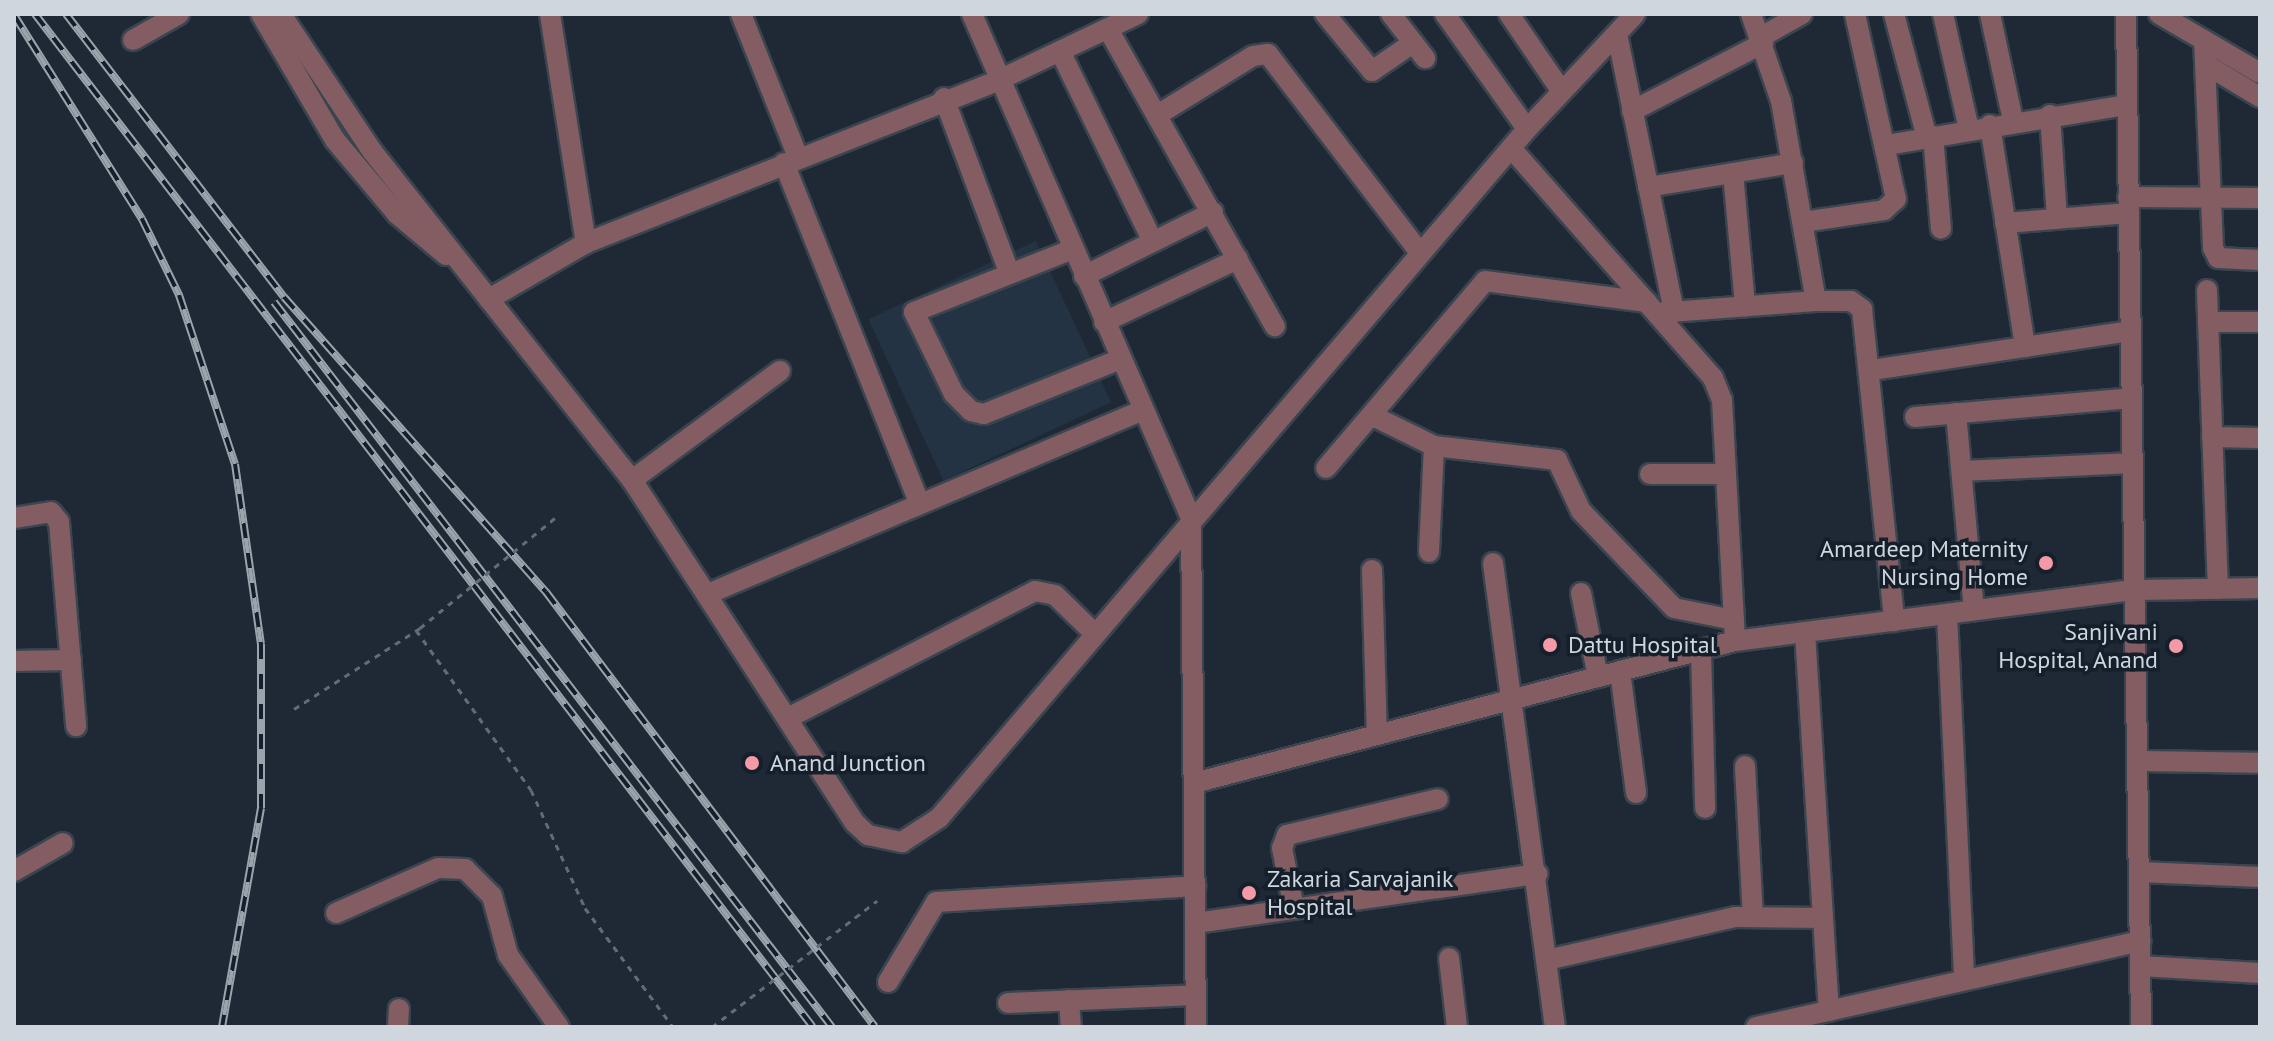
<!DOCTYPE html>
<html>
<head>
<meta charset="utf-8">
<style>
  body { margin:0 }
  #map { position:relative; width:2274px; height:1041px; overflow:hidden; background:#1e2935; font-family:"PT Sans",sans-serif }
  div>[style] { position:absolute }
  [style*='--x'] { left:calc(var(--x)*1px); top:calc(var(--y)*1px); width:calc(var(--w)*1px); rotate:calc(var(--a)*1deg) }
  .built>* { inset:0; background:#243343; transform-origin:0 0 }
  .path>* { height:3px; margin-top:-1.5px; transform-origin:0; background:repeating-linear-gradient(90deg,#626b76 0 6px,transparent 0 12px) }
  .roads { filter:drop-shadow(2px 0 #3a4550) drop-shadow(-2px 0 #3a4550) drop-shadow(0 2px #3a4550) drop-shadow(0 -2px #3a4550) }
  .minor>* { height:20px; margin:-10px; padding:0 10px; transform-origin:10px; border-radius:10px; background:#835d62 }
  .rail>* { height:8px; margin-top:-4px; transform-origin:0; background:repeating-linear-gradient(90deg,#151f2b 0 15px,#9ba3ac 0 30px); box-sizing:border-box; border-block:2px solid #9ba3ac }
  .path-bridge>* { height:3px; margin-top:-1.5px; transform-origin:0; background:repeating-linear-gradient(90deg,#626b76 0 6px,transparent 0 12px) }
  .dots>* { width:22px; height:22px; translate:-50% -50%; box-sizing:border-box; border:4px solid #151f2b; border-radius:50% }
  span { translate:-50% -50%; white-space:nowrap; text-align:center; line-height:1.15; -webkit-text-stroke:7px #151f2b; paint-order:stroke }
  .poi-label { font-size:24px; color:#cfd6de }
  .right { translate:-100% -50%; text-align:right }
  .left { translate:0 -50%; text-align:left }
  .frame { position:absolute; inset:0; border:16px solid #cfd6de; pointer-events:none }
</style>
</head>
<body>
<div id="map">
  <div class="built">
    <i style="left:1036px;top:241px;width:178px;height:185px;rotate:65deg"></i>
  </div>
  <div class="path">
    <i style="--x:416;--y:630;--w:197;--a:54.3"></i>
    <i style="--x:531;--y:790;--w:130;--a:65.4"></i>
    <i style="--x:585;--y:908;--w:148;--a:53.5"></i>
    <i style="--x:294;--y:709;--w:150;--a:-32.7"></i>
  </div>
  <div class="roads">
    <div class="minor">
      <i style="--x:261;--y:14;--w:146;--a:59.6"></i>
      <i style="--x:335;--y:140;--w:97;--a:50"></i>
      <i style="--x:397;--y:214;--w:64;--a:39.9"></i>
      <i style="--x:281;--y:14;--w:164;--a:56.4"></i>
      <i style="--x:372;--y:151;--w:419;--a:51.7"></i>
      <i style="--x:632;--y:480;--w:409;--a:57"></i>
      <i style="--x:855;--y:823;--w:18;--a:43"></i>
      <i style="--x:868;--y:835;--w:35;--a:12"></i>
      <i style="--x:902;--y:842;--w:44;--a:-33"></i>
      <i style="--x:939;--y:818;--w:906;--a:-49.52"></i>
      <i style="--x:1527;--y:129;--w:158;--a:-46.8"></i>
      <i style="--x:550;--y:14;--w:232;--a:81.1"></i>
      <i style="--x:741;--y:14;--w:154;--a:68.3"></i>
      <i style="--x:972;--y:14;--w:550;--a:66.51"></i>
      <i style="--x:1191;--y:518;--w:509;--a:89.44"></i>
      <i style="--x:1325;--y:14;--w:74;--a:50.5"></i>
      <i style="--x:1372;--y:71;--w:50;--a:-34.3"></i>
      <i style="--x:1391;--y:14;--w:56;--a:52.3"></i>
      <i style="--x:1445;--y:14;--w:141;--a:54.5"></i>
      <i style="--x:1509;--y:14;--w:94;--a:55.8"></i>
      <i style="--x:1751;--y:14;--w:92;--a:71"></i>
      <i style="--x:1781;--y:101;--w:203;--a:80.1"></i>
      <i style="--x:1894;--y:14;--w:128;--a:75.1"></i>
      <i style="--x:1943;--y:14;--w:118;--a:77.3"></i>
      <i style="--x:1990;--y:14;--w:108;--a:77.8"></i>
      <i style="--x:2126;--y:14;--w:1013;--a:89.15"></i>
      <i style="--x:2159;--y:14;--w:117;--a:30.3"></i>
      <i style="--x:1108;--y:29;--w:341;--a:60.7"></i>
      <i style="--x:1617;--y:34;--w:283;--a:78.4"></i>
      <i style="--x:1761;--y:37;--w:47;--a:-29.3"></i>
      <i style="--x:133;--y:40;--w:53;--a:-29.5"></i>
      <i style="--x:2204;--y:40;--w:208;--a:87.5"></i>
      <i style="--x:2213;--y:248;--w:11;--a:63"></i>
      <i style="--x:2218;--y:258;--w:42;--a:2.7"></i>
      <i style="--x:1060;--y:51;--w:212;--a:64"></i>
      <i style="--x:2205;--y:64;--w:64;--a:31"></i>
      <i style="--x:944;--y:98;--w:186;--a:69.5"></i>
      <i style="--x:1632;--y:111;--w:148;--a:-27.4"></i>
      <i style="--x:1159;--y:114;--w:110;--a:-31.7"></i>
      <i style="--x:1253;--y:56;--w:15;--a:-8"></i>
      <i style="--x:1268;--y:54;--w:250;--a:52.6"></i>
      <i style="--x:2050;--y:115;--w:104;--a:86.1"></i>
      <i style="--x:1990;--y:125;--w:225;--a:81"></i>
      <i style="--x:1933;--y:136;--w:93;--a:85.1"></i>
      <i style="--x:1887;--y:145;--w:243;--a:-9.5"></i>
      <i style="--x:1511;--y:148;--w:306;--a:48.7"></i>
      <i style="--x:1713;--y:378;--w:24;--a:68"></i>
      <i style="--x:1722;--y:400;--w:241;--a:86.9"></i>
      <i style="--x:784;--y:163;--w:363;--a:68.3"></i>
      <i style="--x:1733;--y:173;--w:134;--a:84.8"></i>
      <i style="--x:1648;--y:187;--w:147;--a:-9.4"></i>
      <i style="--x:2128;--y:197;--w:132;--a:0.4"></i>
      <i style="--x:1803;--y:222;--w:82;--a:-8.4"></i>
      <i style="--x:1884;--y:210;--w:16;--a:-43"></i>
      <i style="--x:1896;--y:199;--w:189;--a:-102.5"></i>
      <i style="--x:2005;--y:223;--w:124;--a:-4.6"></i>
      <i style="--x:1073;--y:249;--w:171;--a:158.4"></i>
      <i style="--x:914;--y:312;--w:91;--a:64"></i>
      <i style="--x:954;--y:394;--w:24;--a:45"></i>
      <i style="--x:971;--y:411;--w:13;--a:13"></i>
      <i style="--x:984;--y:414;--w:148;--a:-21.9"></i>
      <i style="--x:1084;--y:276;--w:144;--a:-26.4"></i>
      <i style="--x:2207;--y:290;--w:299;--a:87.9"></i>
      <i style="--x:489;--y:299;--w:112;--a:-30"></i>
      <i style="--x:586;--y:243;--w:444;--a:-21.5"></i>
      <i style="--x:999;--y:80;--w:154;--a:-25.4"></i>
      <i style="--x:1657;--y:313;--w:159;--a:-4.3"></i>
      <i style="--x:1816;--y:301;--w:35;--a:0"></i>
      <i style="--x:1851;--y:301;--w:14;--a:36"></i>
      <i style="--x:1862;--y:309;--w:314;--a:84.1"></i>
      <i style="--x:1104;--y:322;--w:148;--a:-25.2"></i>
      <i style="--x:2208;--y:322;--w:52;--a:0"></i>
      <i style="--x:1872;--y:370;--w:262;--a:-8.6"></i>
      <i style="--x:1956;--y:413;--w:198;--a:84.8"></i>
      <i style="--x:1373;--y:416;--w:68;--a:26.2"></i>
      <i style="--x:1434;--y:446;--w:124;--a:6.5"></i>
      <i style="--x:1557;--y:460;--w:56;--a:64.8"></i>
      <i style="--x:1581;--y:511;--w:134;--a:46.2"></i>
      <i style="--x:1674;--y:608;--w:61;--a:11.3"></i>
      <i style="--x:1915;--y:417;--w:217;--a:-5"></i>
      <i style="--x:2212;--y:437;--w:48;--a:1.2"></i>
      <i style="--x:1326;--y:468;--w:245;--a:-49.6"></i>
      <i style="--x:1485;--y:281;--w:163;--a:7.4"></i>
      <i style="--x:1962;--y:471;--w:171;--a:-2.7"></i>
      <i style="--x:1650;--y:474;--w:76;--a:0"></i>
      <i style="--x:632;--y:480;--w:184;--a:-36.4"></i>
      <i style="--x:14;--y:518;--w:37;--a:-9"></i>
      <i style="--x:51;--y:512;--w:13;--a:51"></i>
      <i style="--x:59;--y:522;--w:205;--a:85.2"></i>
      <i style="--x:1429;--y:552;--w:106;--a:-87.3"></i>
      <i style="--x:1493;--y:563;--w:468;--a:82.4"></i>
      <i style="--x:1372;--y:570;--w:165;--a:88.3"></i>
      <i style="--x:710;--y:593;--w:470;--a:-22.9"></i>
      <i style="--x:1581;--y:593;--w:86;--a:78.6"></i>
      <i style="--x:1947;--y:614;--w:366;--a:87.3"></i>
      <i style="--x:1805;--y:632;--w:380;--a:86.4"></i>
      <i style="--x:1701;--y:650;--w:158;--a:88.5"></i>
      <i style="--x:14;--y:661;--w:57;--a:-1"></i>
      <i style="--x:1620;--y:671;--w:123;--a:82.5"></i>
      <i style="--x:788;--y:718;--w:278;--a:-27.2"></i>
      <i style="--x:1035;--y:591;--w:20;--a:11"></i>
      <i style="--x:1055;--y:595;--w:54;--a:44.3"></i>
      <i style="--x:2137;--y:761;--w:123;--a:0.9"></i>
      <i style="--x:1745;--y:766;--w:151;--a:87"></i>
      <i style="--x:1194;--y:783;--w:559;--a:-14.71"></i>
      <i style="--x:1735;--y:641;--w:403;--a:-7.3"></i>
      <i style="--x:2135;--y:590;--w:125;--a:-0.9"></i>
      <i style="--x:14;--y:871;--w:56;--a:-29.7"></i>
      <i style="--x:2139;--y:872;--w:121;--a:2.4"></i>
      <i style="--x:1294;--y:909;--w:62;--a:-101.1"></i>
      <i style="--x:1282;--y:848;--w:14;--a:-69"></i>
      <i style="--x:1287;--y:835;--w:155;--a:-13.4"></i>
      <i style="--x:336;--y:913;--w:111;--a:-23.8"></i>
      <i style="--x:438;--y:868;--w:27;--a:2"></i>
      <i style="--x:465;--y:869;--w:38;--a:45"></i>
      <i style="--x:492;--y:896;--w:61;--a:74.8"></i>
      <i style="--x:508;--y:955;--w:88;--a:54.7"></i>
      <i style="--x:1196;--y:923;--w:345;--a:-8.2"></i>
      <i style="--x:1449;--y:958;--w:69;--a:83.4"></i>
      <i style="--x:1547;--y:960;--w:193;--a:-12.9"></i>
      <i style="--x:1735;--y:917;--w:88;--a:0.7"></i>
      <i style="--x:2140;--y:966;--w:120;--a:3.3"></i>
      <i style="--x:888;--y:982;--w:93;--a:-59"></i>
      <i style="--x:936;--y:902;--w:260;--a:-3.5"></i>
      <i style="--x:1069;--y:1000;--w:27;--a:86"></i>
      <i style="--x:1008;--y:1003;--w:188;--a:-2.4"></i>
      <i style="--x:398;--y:1027;--w:18;--a:-87"></i>
      <i style="--x:1756;--y:1027;--w:394;--a:-12.6"></i>
    </div>
  </div>
  <div class="rail">
    <i style="--x:35;--y:14;--w:1277;--a:52.48"></i>
    <i style="--x:66;--y:14;--w:357;--a:52.4"></i>
    <i style="--x:284;--y:297;--w:395;--a:48.4"></i>
    <i style="--x:546;--y:592;--w:545;--a:52.9"></i>
    <i style="--x:14;--y:15;--w:241;--a:57.9"></i>
    <i style="--x:142;--y:219;--w:85;--a:64"></i>
    <i style="--x:179;--y:295;--w:178;--a:71.7"></i>
    <i style="--x:235;--y:464;--w:182;--a:81.8"></i>
    <i style="--x:261;--y:644;--w:164;--a:90"></i>
    <i style="--x:261;--y:808;--w:222;--a:100.1"></i>
    <i style="--x:274;--y:302;--w:915;--a:52.42"></i>
  </div>
  <div class="path-bridge">
    <i style="--x:420;--y:628;--w:174;--a:-39.2"></i>
    <i style="--x:712;--y:1027;--w:208;--a:-37.4"></i>
  </div>
  <div class="dots">
    <i style="left:2046px;top:563px;background:#f49aa7"></i>
    <i style="left:1550px;top:645px;background:#f49aa7"></i>
    <i style="left:2176px;top:646px;background:#f49aa7"></i>
    <i style="left:752px;top:763px;background:#f49aa7"></i>
    <i style="left:1249px;top:893px;background:#f49aa7"></i>
  </div>
  <div class="poi-label">
    <span class="right" style="left:2028px;top:563px">Amardeep Maternity<br>Nursing Home</span>
    <span class="right" style="left:2158px;top:646px">Sanjivani<br>Hospital, Anand</span>
    <span class="left" style="left:1568px;top:645px">Dattu Hospital</span>
    <span class="left" style="left:770px;top:763px">Anand Junction</span>
    <span class="left" style="left:1267px;top:893px">Zakaria Sarvajanik<br>Hospital</span>
  </div>
  <div class="frame"></div>
</div>
</body>
</html>
